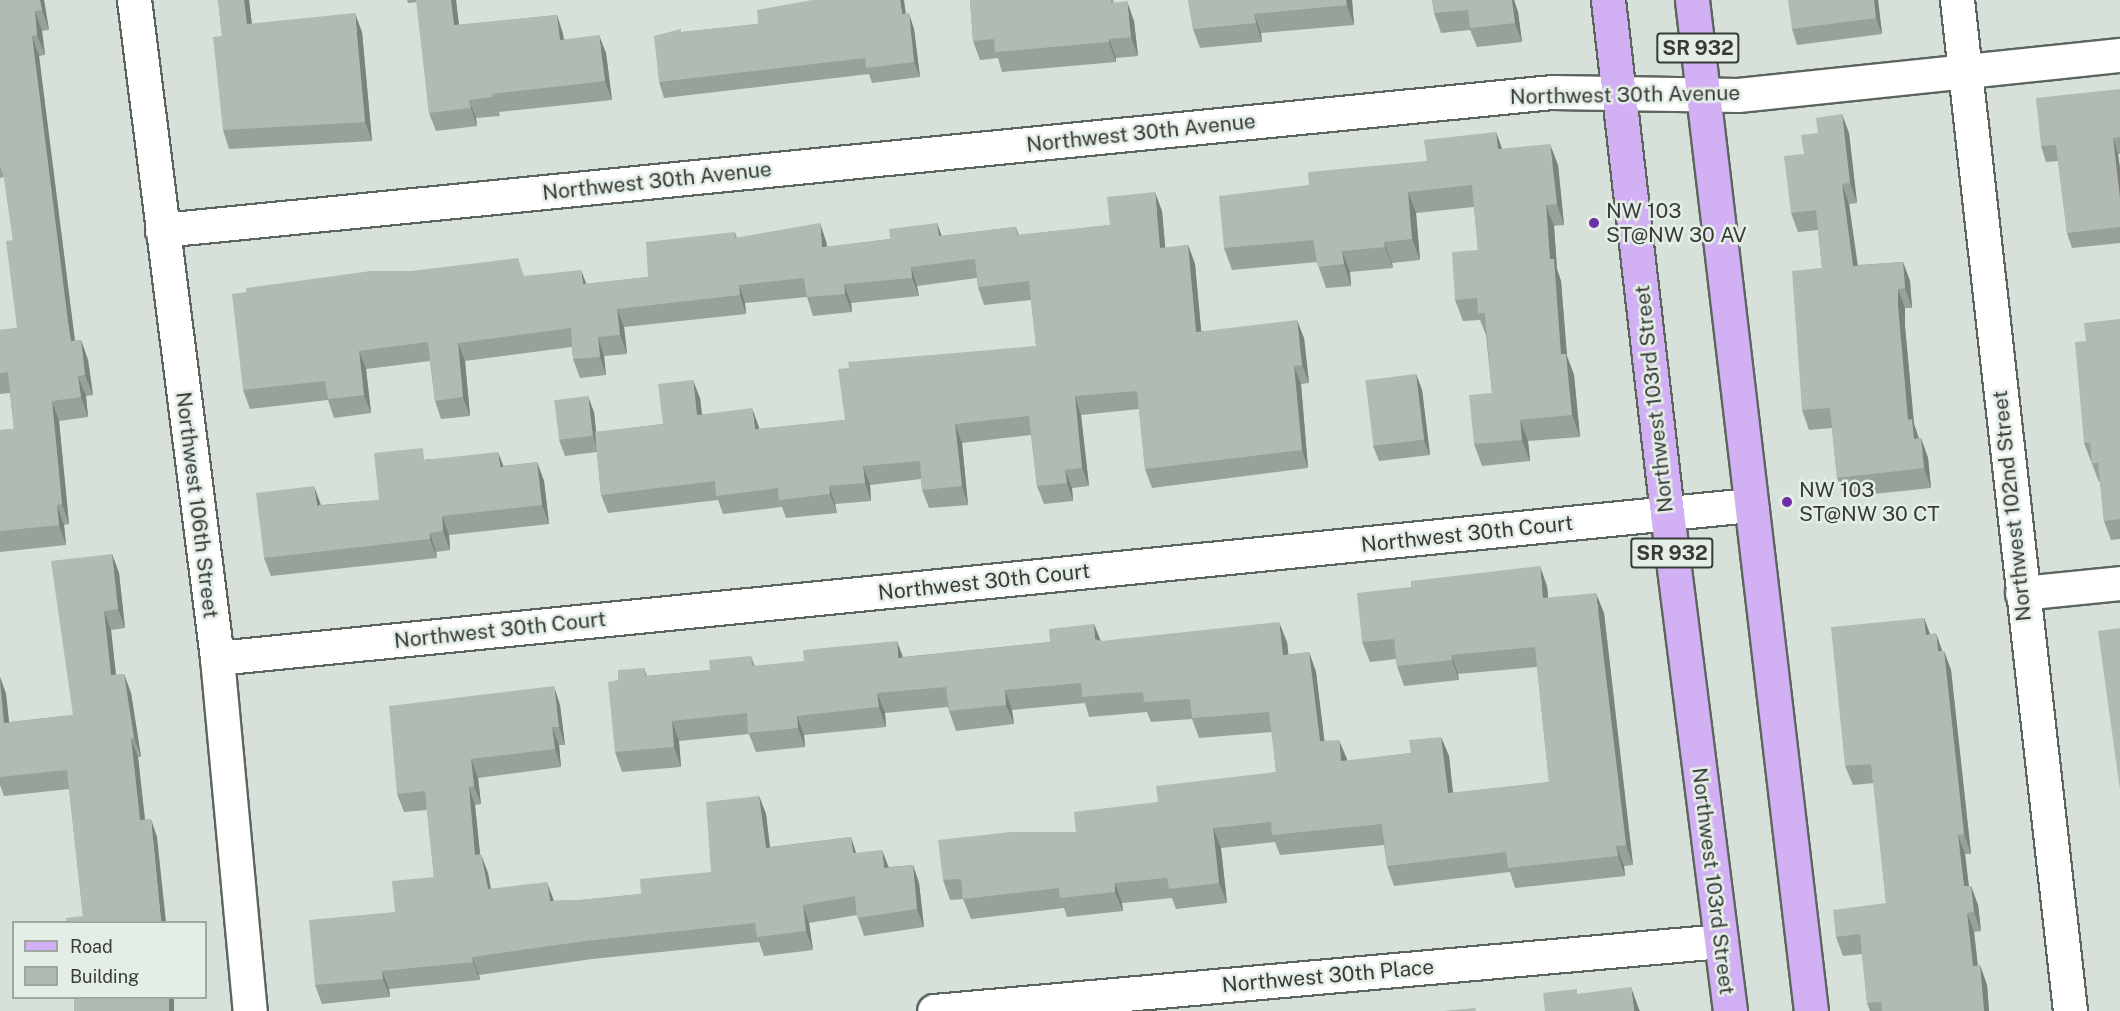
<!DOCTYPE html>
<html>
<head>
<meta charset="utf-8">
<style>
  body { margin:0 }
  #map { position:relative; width:2120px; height:1011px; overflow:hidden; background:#d7e1d9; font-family:"Public Sans",sans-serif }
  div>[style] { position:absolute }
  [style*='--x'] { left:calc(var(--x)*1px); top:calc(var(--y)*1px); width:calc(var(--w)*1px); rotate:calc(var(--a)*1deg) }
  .roads { filter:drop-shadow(2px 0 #5c655e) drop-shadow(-2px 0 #5c655e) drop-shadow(0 2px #5c655e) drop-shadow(0 -2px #5c655e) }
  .minor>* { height:33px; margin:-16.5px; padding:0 16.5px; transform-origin:16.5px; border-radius:16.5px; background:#fff }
  .major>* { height:33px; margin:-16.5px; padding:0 16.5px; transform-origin:16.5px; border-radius:16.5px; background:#d1b0f4 }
  .wall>* { inset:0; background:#98a19a }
  .shaded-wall>* { inset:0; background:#7c837d; transform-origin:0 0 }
  .building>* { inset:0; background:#b1bbb3; transform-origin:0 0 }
  .dots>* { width:16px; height:16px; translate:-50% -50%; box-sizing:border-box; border:3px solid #e4eee6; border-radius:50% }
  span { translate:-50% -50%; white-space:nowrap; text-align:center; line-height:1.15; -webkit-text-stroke:5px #e4eee6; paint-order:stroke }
  .shield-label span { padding:2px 4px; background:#e4eee6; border:2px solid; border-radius:4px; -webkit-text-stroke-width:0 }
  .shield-label { font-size:20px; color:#373c38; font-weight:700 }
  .street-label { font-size:21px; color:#373c38 }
  .poi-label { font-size:21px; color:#373c38 }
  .left { translate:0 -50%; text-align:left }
  .legend { position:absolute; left:12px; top:921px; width:195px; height:78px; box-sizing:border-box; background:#e4eee6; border:2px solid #9fa7a0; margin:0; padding:8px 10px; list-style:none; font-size:18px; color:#373c38 }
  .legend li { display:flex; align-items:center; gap:12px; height:30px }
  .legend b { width:30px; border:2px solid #9fa7a0 }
</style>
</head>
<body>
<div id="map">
  <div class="roads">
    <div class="minor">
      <i style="--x:134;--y:0;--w:663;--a:82.81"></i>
      <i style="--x:217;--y:658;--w:355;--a:84.7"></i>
      <i style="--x:1957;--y:0;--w:1017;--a:83.62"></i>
      <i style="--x:162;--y:230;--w:1397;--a:-5.67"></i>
      <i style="--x:1552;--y:92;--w:186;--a:0.9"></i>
      <i style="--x:1738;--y:95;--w:384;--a:-6"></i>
      <i style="--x:2022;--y:593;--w:99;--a:-5.8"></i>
      <i style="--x:217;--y:658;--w:1542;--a:-5.7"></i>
      <i style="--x:934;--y:1011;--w:790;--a:-5.08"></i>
    </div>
    <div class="major">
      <i style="--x:1608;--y:0;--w:516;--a:83.44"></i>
      <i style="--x:1667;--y:513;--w:502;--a:82.79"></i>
      <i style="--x:1692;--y:0;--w:1018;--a:83.29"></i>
    </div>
  </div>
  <div class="wall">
    <i style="clip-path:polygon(0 0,44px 0,49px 30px,42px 31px,45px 55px,39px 56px,75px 341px,81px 340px,88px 360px,93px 395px,86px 396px,88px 417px,59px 421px,69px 524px,64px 525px,66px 545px,0 552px,0 430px,14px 429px,10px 393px,0 394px,0 330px,17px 328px,13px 240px,4px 177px,0 178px)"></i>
    <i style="clip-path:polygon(218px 0,249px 0,252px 24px,362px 32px,372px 141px,229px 149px,223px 130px,222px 36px)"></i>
    <i style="clip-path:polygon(407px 0,456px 0,459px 25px,557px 15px,563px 34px,564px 39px,606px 53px,612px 100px,499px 112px,500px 116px,476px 118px,477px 126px,436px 131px,429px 113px,417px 2px,408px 3px)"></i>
    <i style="clip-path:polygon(970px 0,1113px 0,1114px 3px,1134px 21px,1138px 56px,1116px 58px,1116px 62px,1002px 72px,998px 58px,980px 60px,973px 41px)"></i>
    <i style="clip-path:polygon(1188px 0,1352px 0,1354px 25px,1261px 33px,1262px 42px,1200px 48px,1193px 29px)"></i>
    <i style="clip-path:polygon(1432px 0,1514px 0,1518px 12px,1522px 42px,1477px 47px,1470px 30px,1441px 33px,1434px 13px)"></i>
    <i style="clip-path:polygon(1878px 0,1882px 34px,1797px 45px,1792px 29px)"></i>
    <i style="clip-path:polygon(906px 14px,914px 29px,920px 77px,872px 83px,869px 74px,664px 98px,659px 82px,682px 32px,758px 24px)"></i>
    <i style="clip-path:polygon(2120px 89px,2120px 154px,2118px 154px,2120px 168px,2120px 243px,2072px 248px,2067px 233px,2058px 161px,2046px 162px,2041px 146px)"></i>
    <i style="clip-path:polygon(1496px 132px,1502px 149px,1558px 165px,1564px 225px,1554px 226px,1557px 269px,1561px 281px,1567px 356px,1574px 375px,1580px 437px,1528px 441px,1530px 461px,1482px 466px,1474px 444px,1492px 393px,1486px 335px,1480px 320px,1463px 321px,1455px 300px,1478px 250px,1474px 207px,1416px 213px,1420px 260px,1392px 263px,1393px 268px,1350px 272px,1351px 286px,1326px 288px,1317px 262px,1232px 270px,1224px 248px,1309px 185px,1427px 161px)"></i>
    <i style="clip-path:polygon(1818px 133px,1849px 133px,1857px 203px,1849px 204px,1858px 265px,1903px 262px,1910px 281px,1912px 308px,1905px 308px,1905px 326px,1914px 424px,1919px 438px,1921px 438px,1928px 458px,1931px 488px,1844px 497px,1837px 478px,1832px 428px,1809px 430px,1802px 410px,1822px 268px,1818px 230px,1798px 232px,1791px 213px,1804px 154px)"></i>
    <i style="clip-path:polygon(1162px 211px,1165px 248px,1188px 245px,1195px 264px,1201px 331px,1304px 338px,1309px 383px,1301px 384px,1308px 468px,1152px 488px,1145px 469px,1139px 409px,1081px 415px,1089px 486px,1072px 488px,1073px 501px,1044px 504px,1037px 486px,1031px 435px,962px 443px,968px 505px,929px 508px,922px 490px,921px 479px,870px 485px,871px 501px,835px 504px,837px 513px,786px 518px,782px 507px,723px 514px,718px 500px,608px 513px,601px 495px,597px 452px,565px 456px,559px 440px,594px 412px,596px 432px,663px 424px,700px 398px,702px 414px,759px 427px,759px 429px,845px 420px,1036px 346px,1031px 300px,984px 305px,978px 287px,977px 278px,917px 286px,919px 296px,851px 303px,852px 312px,813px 316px,807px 297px,745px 303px,746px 314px,624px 327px,627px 354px,604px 356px,606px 375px,580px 378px,573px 359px,572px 347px,465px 361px,470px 416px,441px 419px,435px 401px,430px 361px,366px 369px,371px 413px,334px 418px,328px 400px,250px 409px,243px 390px,524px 276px,586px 284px,648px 277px,735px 232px,737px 238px,826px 241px,827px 247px,890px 239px,937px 223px,941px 236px,1016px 227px,1019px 235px,1110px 225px)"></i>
    <i style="clip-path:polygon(2120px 319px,2120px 539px,2111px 540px,2104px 521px,2100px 482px,2099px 482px,2084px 443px,2086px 341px)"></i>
    <i style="clip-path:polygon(1416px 374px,1422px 390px,1430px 455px,1379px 461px,1373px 446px)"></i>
    <i style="clip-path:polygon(427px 459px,503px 466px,537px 462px,544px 481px,549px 524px,449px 535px,450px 550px,436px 552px,437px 558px,271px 576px,264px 558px,321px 505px,379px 500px)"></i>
    <i style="clip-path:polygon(112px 554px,119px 573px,125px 628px,111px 630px,116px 675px,124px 674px,131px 693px,141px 757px,138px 757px,145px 819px,157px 837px,83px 916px,69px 789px,4px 796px,0 785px,0 677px,6px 694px,9px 722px,73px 715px)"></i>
    <i style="clip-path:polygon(1547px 586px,1548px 598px,1604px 613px,1633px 865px,1624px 866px,1625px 876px,1515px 888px,1510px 872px,1394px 886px,1387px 866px,1384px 845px,1280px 855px,1275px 842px,1221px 848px,1227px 903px,1176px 909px,1172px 898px,1122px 903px,1123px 911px,1067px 917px,1064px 908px,971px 919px,963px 899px,950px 900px,943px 880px,1158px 802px,1276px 772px,1272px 732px,1199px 738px,1192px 719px,1151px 722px,1147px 712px,1089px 717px,1085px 703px,1012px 710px,1014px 724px,956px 731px,949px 711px,948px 707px,885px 713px,886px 727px,804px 735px,805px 747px,756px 752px,749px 734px,679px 741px,681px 767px,622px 772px,615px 752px,618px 680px,644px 668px,647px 676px,710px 670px,751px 656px,755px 666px,903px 657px,1050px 642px,1094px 624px,1100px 641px,1287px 642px,1288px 655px,1309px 652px,1316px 672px,1324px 741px,1347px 761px,1411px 753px,1441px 737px,1449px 756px,1453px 793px,1549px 782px,1537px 667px,1458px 674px,1459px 680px,1404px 686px,1397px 666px,1396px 659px,1370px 662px,1362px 642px)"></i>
    <i style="clip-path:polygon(1924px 618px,1930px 634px,1942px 651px,1944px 651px,1951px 670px,1971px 854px,1965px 854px,1969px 886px,1971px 886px,1978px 905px,1981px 931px,1974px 932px,1978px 966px,1980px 965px,1987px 985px,1989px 1011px,1870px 1011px,1867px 1003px,1862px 954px,1843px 956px,1836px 937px,1886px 903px,1874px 783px,1853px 785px,1845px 766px)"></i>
    <i style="clip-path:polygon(560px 705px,565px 745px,559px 745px,561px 767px,478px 778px,481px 804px,475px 805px,480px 854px,488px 873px,491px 889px,554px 901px,580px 900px,641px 894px,711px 872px,759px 796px,766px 814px,770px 847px,851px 837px,856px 853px,889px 867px,913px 865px,919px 883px,924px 927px,864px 936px,857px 915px,809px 923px,813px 950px,764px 956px,759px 942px,592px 959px,479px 975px,480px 980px,389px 989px,390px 997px,322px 1004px,315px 985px,434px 877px,427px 810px,404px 812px,397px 794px)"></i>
  </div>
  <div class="shaded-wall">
    <i style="clip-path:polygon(40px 0,44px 0,49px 30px,42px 10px)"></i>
    <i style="clip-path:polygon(244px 0,249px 0,254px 43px,247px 24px)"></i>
    <i style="clip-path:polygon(451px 0,456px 0,461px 44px,454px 25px)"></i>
    <i style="clip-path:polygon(900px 0,904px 0,908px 30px,902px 14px)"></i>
    <i style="clip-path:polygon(1346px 0,1352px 0,1354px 25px,1347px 5px)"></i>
    <i style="clip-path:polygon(1511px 0,1514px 0,1518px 12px,1522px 42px,1515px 23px)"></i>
    <i style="clip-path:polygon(1874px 0,1878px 0,1882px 34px,1876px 18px)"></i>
    <i style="clip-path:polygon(1127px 1px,1134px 21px,1138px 56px,1131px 37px)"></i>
    <i style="clip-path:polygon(35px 11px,42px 31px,45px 55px,37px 35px)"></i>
    <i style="clip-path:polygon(355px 13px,362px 32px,372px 141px,365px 122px)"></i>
    <i style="clip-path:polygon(909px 13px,914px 29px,920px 77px,914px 62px)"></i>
    <i style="clip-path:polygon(1254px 14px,1261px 33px,1262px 42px,1256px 23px)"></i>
    <i style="clip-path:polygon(557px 15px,563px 34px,566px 58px,560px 40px)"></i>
    <i style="clip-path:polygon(599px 35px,606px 53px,612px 100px,605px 81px)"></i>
    <i style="clip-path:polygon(32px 36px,39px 56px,75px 342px,71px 341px,68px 322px)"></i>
    <i style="clip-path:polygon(1109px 39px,1116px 58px,1116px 62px,1109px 42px)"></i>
    <i style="clip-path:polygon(469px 100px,476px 118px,477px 126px,471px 108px)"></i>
    <i style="clip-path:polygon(1842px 114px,1849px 133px,1857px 203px,1850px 183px)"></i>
    <i style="clip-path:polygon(1496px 132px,1504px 154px,1498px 149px)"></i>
    <i style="clip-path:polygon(2113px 138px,2118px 154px,2120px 168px,2120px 199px)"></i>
    <i style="clip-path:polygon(1550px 144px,1558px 165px,1564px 225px,1557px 204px)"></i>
    <i style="clip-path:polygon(1842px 184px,1849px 204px,1860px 285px,1853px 266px)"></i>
    <i style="clip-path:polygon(1155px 192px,1162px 211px,1167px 267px,1160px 248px)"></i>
    <i style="clip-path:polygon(1408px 192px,1416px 213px,1420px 260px,1412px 239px)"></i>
    <i style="clip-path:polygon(1546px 205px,1554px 226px,1557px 269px,1561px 281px,1567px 356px,1574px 375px,1580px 437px,1572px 415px,1561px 354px,1550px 259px)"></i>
    <i style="clip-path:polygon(820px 223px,826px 241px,829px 266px,822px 247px)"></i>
    <i style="clip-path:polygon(937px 223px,944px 242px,939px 236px)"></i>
    <i style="clip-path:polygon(1384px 242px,1392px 263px,1393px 268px,1385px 247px)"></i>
    <i style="clip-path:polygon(1188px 245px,1195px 264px,1203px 350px,1196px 332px)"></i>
    <i style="clip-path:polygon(1342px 251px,1350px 272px,1351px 286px,1344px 264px)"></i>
    <i style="clip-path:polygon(1903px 262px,1910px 281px,1912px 308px,1905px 288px)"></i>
    <i style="clip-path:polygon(911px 267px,917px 286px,919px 296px,912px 278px)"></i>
    <i style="clip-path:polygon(581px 270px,588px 288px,583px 284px)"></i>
    <i style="clip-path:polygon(844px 284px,851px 303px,852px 312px,845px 294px)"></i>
    <i style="clip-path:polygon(739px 285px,745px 303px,746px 314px,740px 295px)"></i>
    <i style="clip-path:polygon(1898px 289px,1905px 308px,1905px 326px,1914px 424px,1919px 439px,1914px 439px,1908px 420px,1898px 306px)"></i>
    <i style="clip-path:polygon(617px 309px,624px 327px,627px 354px,620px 335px)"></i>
    <i style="clip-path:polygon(1297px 320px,1304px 338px,1309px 383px,1302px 365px)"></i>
    <i style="clip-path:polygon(598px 337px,604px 356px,606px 375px,600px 357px)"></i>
    <i style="clip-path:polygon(81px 340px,88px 360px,93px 395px,85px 375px)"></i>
    <i style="clip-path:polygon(458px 343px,465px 361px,470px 416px,463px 397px)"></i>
    <i style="clip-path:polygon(359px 351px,366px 369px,371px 413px,364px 395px)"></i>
    <i style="clip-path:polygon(1294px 366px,1301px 384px,1308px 468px,1302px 450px)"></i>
    <i style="clip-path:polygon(1416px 374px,1422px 390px,1430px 455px,1424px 440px)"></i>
    <i style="clip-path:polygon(78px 376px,86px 396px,88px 417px,81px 397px)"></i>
    <i style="clip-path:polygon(693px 380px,700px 398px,704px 433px,697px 415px)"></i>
    <i style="clip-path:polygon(588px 396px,594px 412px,598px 451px,593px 436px)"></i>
    <i style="clip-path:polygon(1075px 396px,1081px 415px,1089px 486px,1082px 468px)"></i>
    <i style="clip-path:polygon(52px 401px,59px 421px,69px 524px,62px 504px)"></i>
    <i style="clip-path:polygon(752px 408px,759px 427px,761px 448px,755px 429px)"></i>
    <i style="clip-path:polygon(1520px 420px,1528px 441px,1530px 461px,1522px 440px)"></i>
    <i style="clip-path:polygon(955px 424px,962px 443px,968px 505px,962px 486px)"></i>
    <i style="clip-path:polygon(1921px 438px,1928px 458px,1931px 488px,1924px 468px)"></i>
    <i style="clip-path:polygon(498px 452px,505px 470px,500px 467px)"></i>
    <i style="clip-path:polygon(537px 462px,544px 481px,549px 524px,542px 505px)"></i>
    <i style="clip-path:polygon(863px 466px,870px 485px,871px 501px,865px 483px)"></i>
    <i style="clip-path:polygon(1065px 470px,1072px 488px,1073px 501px,1067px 483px)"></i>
    <i style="clip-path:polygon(314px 486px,321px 505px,317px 506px)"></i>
    <i style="clip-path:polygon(829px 486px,835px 504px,837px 513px,830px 494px)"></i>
    <i style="clip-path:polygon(57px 505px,64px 525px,66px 545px,59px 525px)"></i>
    <i style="clip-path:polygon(442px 516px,449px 535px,450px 550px,443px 531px)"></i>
    <i style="clip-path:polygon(430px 533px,436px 552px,437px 558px,430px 539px)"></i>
    <i style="clip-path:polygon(112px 554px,119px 573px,125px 628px,118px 609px)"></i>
    <i style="clip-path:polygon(1540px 566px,1547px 586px,1550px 618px,1543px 598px)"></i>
    <i style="clip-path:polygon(1596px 593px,1604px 613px,1633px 865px,1626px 845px)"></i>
    <i style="clip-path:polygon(104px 611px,111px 630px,118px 694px,111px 675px)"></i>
    <i style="clip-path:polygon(1924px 618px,1931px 637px,1926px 635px)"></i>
    <i style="clip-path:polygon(1279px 622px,1287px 642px,1291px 675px,1283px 655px)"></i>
    <i style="clip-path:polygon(1094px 624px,1102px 644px,1095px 639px)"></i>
    <i style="clip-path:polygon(1936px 633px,1943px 653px,1938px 651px)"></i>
    <i style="clip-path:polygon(897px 641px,904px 660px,898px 658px)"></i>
    <i style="clip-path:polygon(1944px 651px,1951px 670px,1971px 854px,1964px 834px)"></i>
    <i style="clip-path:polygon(1309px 652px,1316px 672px,1327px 761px,1320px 741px)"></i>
    <i style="clip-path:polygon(1451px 655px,1458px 674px,1459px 680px,1452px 660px)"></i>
    <i style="clip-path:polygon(124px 674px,131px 693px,141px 757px,134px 738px)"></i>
    <i style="clip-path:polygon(0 677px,6px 694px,11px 741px,4px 723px)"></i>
    <i style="clip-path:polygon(554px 686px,560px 705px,565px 745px,559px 727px)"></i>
    <i style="clip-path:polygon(1005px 690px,1012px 710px,1014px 724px,1006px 705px)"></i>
    <i style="clip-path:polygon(877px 693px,885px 713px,886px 727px,879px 707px)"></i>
    <i style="clip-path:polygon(797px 716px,804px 735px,805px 747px,798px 728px)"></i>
    <i style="clip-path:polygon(672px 721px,679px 741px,681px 767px,674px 747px)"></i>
    <i style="clip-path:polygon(552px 727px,559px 745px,561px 767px,555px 749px)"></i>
    <i style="clip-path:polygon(1441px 737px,1449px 756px,1455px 813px,1448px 793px)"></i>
    <i style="clip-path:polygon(131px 738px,138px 757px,147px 839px,140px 820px)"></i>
    <i style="clip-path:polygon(1339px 740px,1347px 759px,1348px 781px,1341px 761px)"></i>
    <i style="clip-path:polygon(471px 759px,478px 778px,481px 804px,474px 786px)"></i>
    <i style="clip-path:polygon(469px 787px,475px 805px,482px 874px,475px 855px)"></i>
    <i style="clip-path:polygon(759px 796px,766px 814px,772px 866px,766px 848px)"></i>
    <i style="clip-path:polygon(151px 819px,157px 837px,166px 922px,161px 922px)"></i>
    <i style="clip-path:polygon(1213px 828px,1221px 848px,1227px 903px,1219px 883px)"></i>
    <i style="clip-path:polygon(1958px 835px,1965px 854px,1971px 906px,1964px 886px)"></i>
    <i style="clip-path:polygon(851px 837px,857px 856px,853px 853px)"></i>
    <i style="clip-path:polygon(1616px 846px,1624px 866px,1625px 876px,1618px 856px)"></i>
    <i style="clip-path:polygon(882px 850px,889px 868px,884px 868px)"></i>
    <i style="clip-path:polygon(481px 854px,488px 873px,494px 908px,488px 889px)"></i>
    <i style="clip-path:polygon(913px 865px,919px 883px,924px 927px,917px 909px)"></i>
    <i style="clip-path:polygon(547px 882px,554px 901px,556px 920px,550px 901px)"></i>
    <i style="clip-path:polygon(1115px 883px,1122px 903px,1123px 911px,1115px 892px)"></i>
    <i style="clip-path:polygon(1971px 886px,1978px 905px,1981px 931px,1974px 912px)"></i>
    <i style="clip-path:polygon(803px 905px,809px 923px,813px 950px,806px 931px)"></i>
    <i style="clip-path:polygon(1967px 913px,1974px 932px,1980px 986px,1973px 966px)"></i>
    <i style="clip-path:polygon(472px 957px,479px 975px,480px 980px,473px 962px)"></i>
    <i style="clip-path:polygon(1980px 965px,1987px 985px,1989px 1011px,1984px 1011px)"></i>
    <i style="clip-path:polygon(382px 971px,389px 989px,390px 997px,383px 979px)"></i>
    <i style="clip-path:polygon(1631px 987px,1639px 1009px,1640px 1011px,1634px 1011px)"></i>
    <i style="left:169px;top:998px;width:5px;height:13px"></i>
  </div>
  <div class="building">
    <i style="clip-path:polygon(0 0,40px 0,42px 10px,35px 11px,37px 35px,32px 36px,68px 322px,71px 341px,81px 340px,85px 375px,78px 376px,81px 397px,52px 401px,62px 504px,57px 505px,59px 525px,0 531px,0 430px,14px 429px,8px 372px,0 373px,0 330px,17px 328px,6px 241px,13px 240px,4px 177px,0 166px)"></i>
    <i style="clip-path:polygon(218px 0,244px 0,247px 24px,355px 13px,365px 122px,223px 130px,213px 37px,222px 36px)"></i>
    <i style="clip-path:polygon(416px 0,451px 0,454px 25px,557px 15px,560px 40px,599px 35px,605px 81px,492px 94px,493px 97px,469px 100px,471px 108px,429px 113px)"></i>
    <i style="clip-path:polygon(812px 0,900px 0,902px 14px,909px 13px,914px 62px,866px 68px,865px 58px,659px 82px,654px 36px,681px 29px,681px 32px,758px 24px,757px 10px)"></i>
    <i style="clip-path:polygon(970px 0,1111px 0,1111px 3px,1127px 1px,1131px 37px,1109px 39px,1109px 42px,995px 52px,994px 39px,973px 41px)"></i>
    <i style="clip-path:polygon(1188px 0,1346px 0,1347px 5px,1254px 14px,1256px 23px,1193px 29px)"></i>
    <i style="clip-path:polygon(1432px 0,1512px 0,1515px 23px,1470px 28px,1468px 10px,1434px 13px)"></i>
    <i style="clip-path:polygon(1788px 0,1874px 0,1876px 18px,1792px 29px)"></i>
    <i style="clip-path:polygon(2120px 89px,2120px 137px,2113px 138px,2120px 199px,2120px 227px,2067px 233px,2056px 145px,2041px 146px,2036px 98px)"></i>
    <i style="clip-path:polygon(1842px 114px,1850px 183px,1842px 184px,1853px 266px,1903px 262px,1905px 288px,1898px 289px,1898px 306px,1908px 420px,1912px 419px,1914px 439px,1921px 438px,1924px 468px,1837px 478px,1830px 408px,1802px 410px,1792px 271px,1822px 268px,1816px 210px,1791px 213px,1784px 156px,1804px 154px,1801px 135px,1818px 133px,1816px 118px)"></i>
    <i style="clip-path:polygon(1496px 132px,1498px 149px,1550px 144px,1557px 204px,1546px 205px,1550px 259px,1554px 259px,1561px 354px,1566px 354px,1572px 415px,1520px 420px,1522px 440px,1474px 444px,1469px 395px,1492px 393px,1485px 313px,1478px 313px,1477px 298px,1455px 300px,1452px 252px,1478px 250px,1472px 185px,1408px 192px,1412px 239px,1384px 242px,1385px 247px,1342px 251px,1344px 264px,1318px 267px,1313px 240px,1224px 248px,1219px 196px,1309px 185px,1308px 172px,1427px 161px,1424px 140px)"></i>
    <i style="clip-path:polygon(1155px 192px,1160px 248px,1188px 245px,1196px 332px,1297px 320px,1302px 365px,1294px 366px,1302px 450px,1145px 469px,1137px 391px,1075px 396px,1082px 468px,1065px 470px,1067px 483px,1037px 486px,1029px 416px,955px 424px,962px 486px,922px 490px,920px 461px,863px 466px,865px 483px,829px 486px,830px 494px,779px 500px,778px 488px,716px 496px,715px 481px,601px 495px,595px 432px,663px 424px,658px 384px,693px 380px,697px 415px,752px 408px,755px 429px,845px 420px,838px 369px,849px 368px,848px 362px,1036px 346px,1029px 281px,978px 287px,975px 259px,911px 267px,912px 278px,844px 284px,845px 294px,807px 297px,804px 278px,739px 285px,740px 295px,617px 309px,620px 335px,598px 337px,600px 357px,573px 359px,571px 328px,458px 343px,463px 397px,435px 401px,428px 342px,359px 351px,364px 395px,328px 399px,325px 381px,243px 390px,232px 294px,246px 292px,246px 288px,371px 271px,411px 271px,518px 258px,524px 276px,581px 270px,583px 284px,648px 277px,646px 242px,735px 232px,735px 238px,820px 223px,822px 247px,890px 239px,889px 229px,937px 223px,939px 236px,1016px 227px,1017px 235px,1110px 225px,1107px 197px)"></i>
    <i style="clip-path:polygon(2120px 319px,2120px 519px,2104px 521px,2098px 463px,2092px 463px,2090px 443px,2084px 443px,2075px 342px,2086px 341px,2084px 323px)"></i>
    <i style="left:1416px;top:374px;width:66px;height:51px;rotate:83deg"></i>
    <i style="left:588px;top:396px;width:40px;height:34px;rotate:83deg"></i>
    <i style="clip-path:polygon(423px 448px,424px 460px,498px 452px,500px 467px,537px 462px,542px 505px,442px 516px,443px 531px,430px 533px,430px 539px,264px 558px,256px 493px,314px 486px,317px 506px,379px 500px,374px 453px)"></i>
    <i style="clip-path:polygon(112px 554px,118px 609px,104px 611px,111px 675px,124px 674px,134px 738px,131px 738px,140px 820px,151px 819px,161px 922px,66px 922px,66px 918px,83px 916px,67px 770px,0 777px,0 683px,4px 723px,73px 715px,51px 561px)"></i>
    <i style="clip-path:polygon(1540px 566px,1543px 598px,1596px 593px,1626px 845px,1616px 846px,1618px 856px,1508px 868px,1506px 852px,1387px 866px,1382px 824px,1272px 835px,1271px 822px,1213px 828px,1219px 883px,1169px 889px,1167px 878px,1115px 883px,1115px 892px,1060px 898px,1059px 888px,963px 899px,961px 879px,943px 880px,938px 840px,1011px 832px,1076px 832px,1074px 812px,1158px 802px,1156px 786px,1276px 772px,1269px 712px,1192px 718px,1190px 699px,1144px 702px,1143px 692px,1082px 697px,1081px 683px,1005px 690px,1006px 705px,949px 711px,946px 687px,877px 693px,879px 707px,797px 716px,798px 728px,748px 733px,747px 713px,672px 721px,674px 747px,615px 752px,608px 682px,618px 680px,618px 670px,644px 668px,645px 676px,710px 670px,709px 660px,751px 656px,752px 666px,804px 661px,803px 650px,897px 641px,898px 658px,1050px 642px,1049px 629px,1094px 624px,1095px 639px,1101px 641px,1279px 622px,1283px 655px,1309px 652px,1320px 741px,1339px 740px,1341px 761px,1411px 753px,1409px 740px,1441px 737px,1448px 793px,1549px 782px,1535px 647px,1451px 655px,1452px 660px,1397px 666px,1394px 639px,1362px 642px,1357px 593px,1411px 587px,1411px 581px)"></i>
    <i style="clip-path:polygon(1924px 618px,1926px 635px,1936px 633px,1938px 651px,1944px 651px,1964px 834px,1958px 835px,1964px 886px,1971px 886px,1974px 912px,1967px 913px,1973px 966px,1980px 965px,1984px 1011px,1882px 1011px,1881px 1002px,1867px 1003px,1860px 934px,1836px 937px,1833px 910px,1886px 903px,1871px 764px,1845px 766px,1831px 627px)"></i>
    <i style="clip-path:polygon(2120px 628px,2120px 790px,2098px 631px)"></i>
    <i style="clip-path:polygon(554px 686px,559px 727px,552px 727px,555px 749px,471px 759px,474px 786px,469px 787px,475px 855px,481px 854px,488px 889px,547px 882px,550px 901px,580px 900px,641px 894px,640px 879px,711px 872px,706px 802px,759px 796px,766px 848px,851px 837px,853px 853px,882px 850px,884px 868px,913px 865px,917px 909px,857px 918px,855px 896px,803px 905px,806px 931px,757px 937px,755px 923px,585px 941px,472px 957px,473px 962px,382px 971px,383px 979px,315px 985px,309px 920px,395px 912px,392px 881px,434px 877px,425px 791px,397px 794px,389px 706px)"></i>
    <i style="clip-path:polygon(1631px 987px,1634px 1011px,1545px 1011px,1543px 993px,1577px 989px,1577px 994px)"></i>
    <i style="left:74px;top:998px;width:95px;height:13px"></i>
    <i style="clip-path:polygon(1475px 1008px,1476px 1011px,1442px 1011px)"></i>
  </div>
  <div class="dots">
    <i style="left:1594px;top:223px;background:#6e2fa4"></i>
    <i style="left:1787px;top:502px;background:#6e2fa4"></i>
  </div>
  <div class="shield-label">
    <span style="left:1698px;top:48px">SR 932</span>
    <span style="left:1672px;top:553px">SR 932</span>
  </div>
  <div class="street-label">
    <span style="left:1625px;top:95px;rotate:-1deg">Northwest 30th Avenue</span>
    <span style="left:1141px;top:133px;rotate:-6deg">Northwest 30th Avenue</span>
    <span style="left:657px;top:181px;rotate:-6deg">Northwest 30th Avenue</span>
    <span style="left:1654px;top:399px;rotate:-96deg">Northwest 103rd Street</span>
    <span style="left:197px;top:505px;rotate:83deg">Northwest 106th Street</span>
    <span style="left:2012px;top:506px;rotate:-96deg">Northwest 102nd Street</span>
    <span style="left:1467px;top:534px;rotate:-6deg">Northwest 30th Court</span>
    <span style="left:984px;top:582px;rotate:-6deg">Northwest 30th Court</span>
    <span style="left:500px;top:630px;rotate:-6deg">Northwest 30th Court</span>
    <span style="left:1713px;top:881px;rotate:83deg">Northwest 103rd Street</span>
    <span style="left:1328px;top:976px;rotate:-5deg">Northwest 30th Place</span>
  </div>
  <div class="poi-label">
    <span class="left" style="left:1606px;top:223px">NW 103<br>ST@NW 30 AV</span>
    <span class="left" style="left:1799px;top:502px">NW 103<br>ST@NW 30 CT</span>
  </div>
  <ul class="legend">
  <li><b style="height:8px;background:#d1b0f4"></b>Road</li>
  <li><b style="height:16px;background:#b1bbb3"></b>Building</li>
  </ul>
</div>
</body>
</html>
